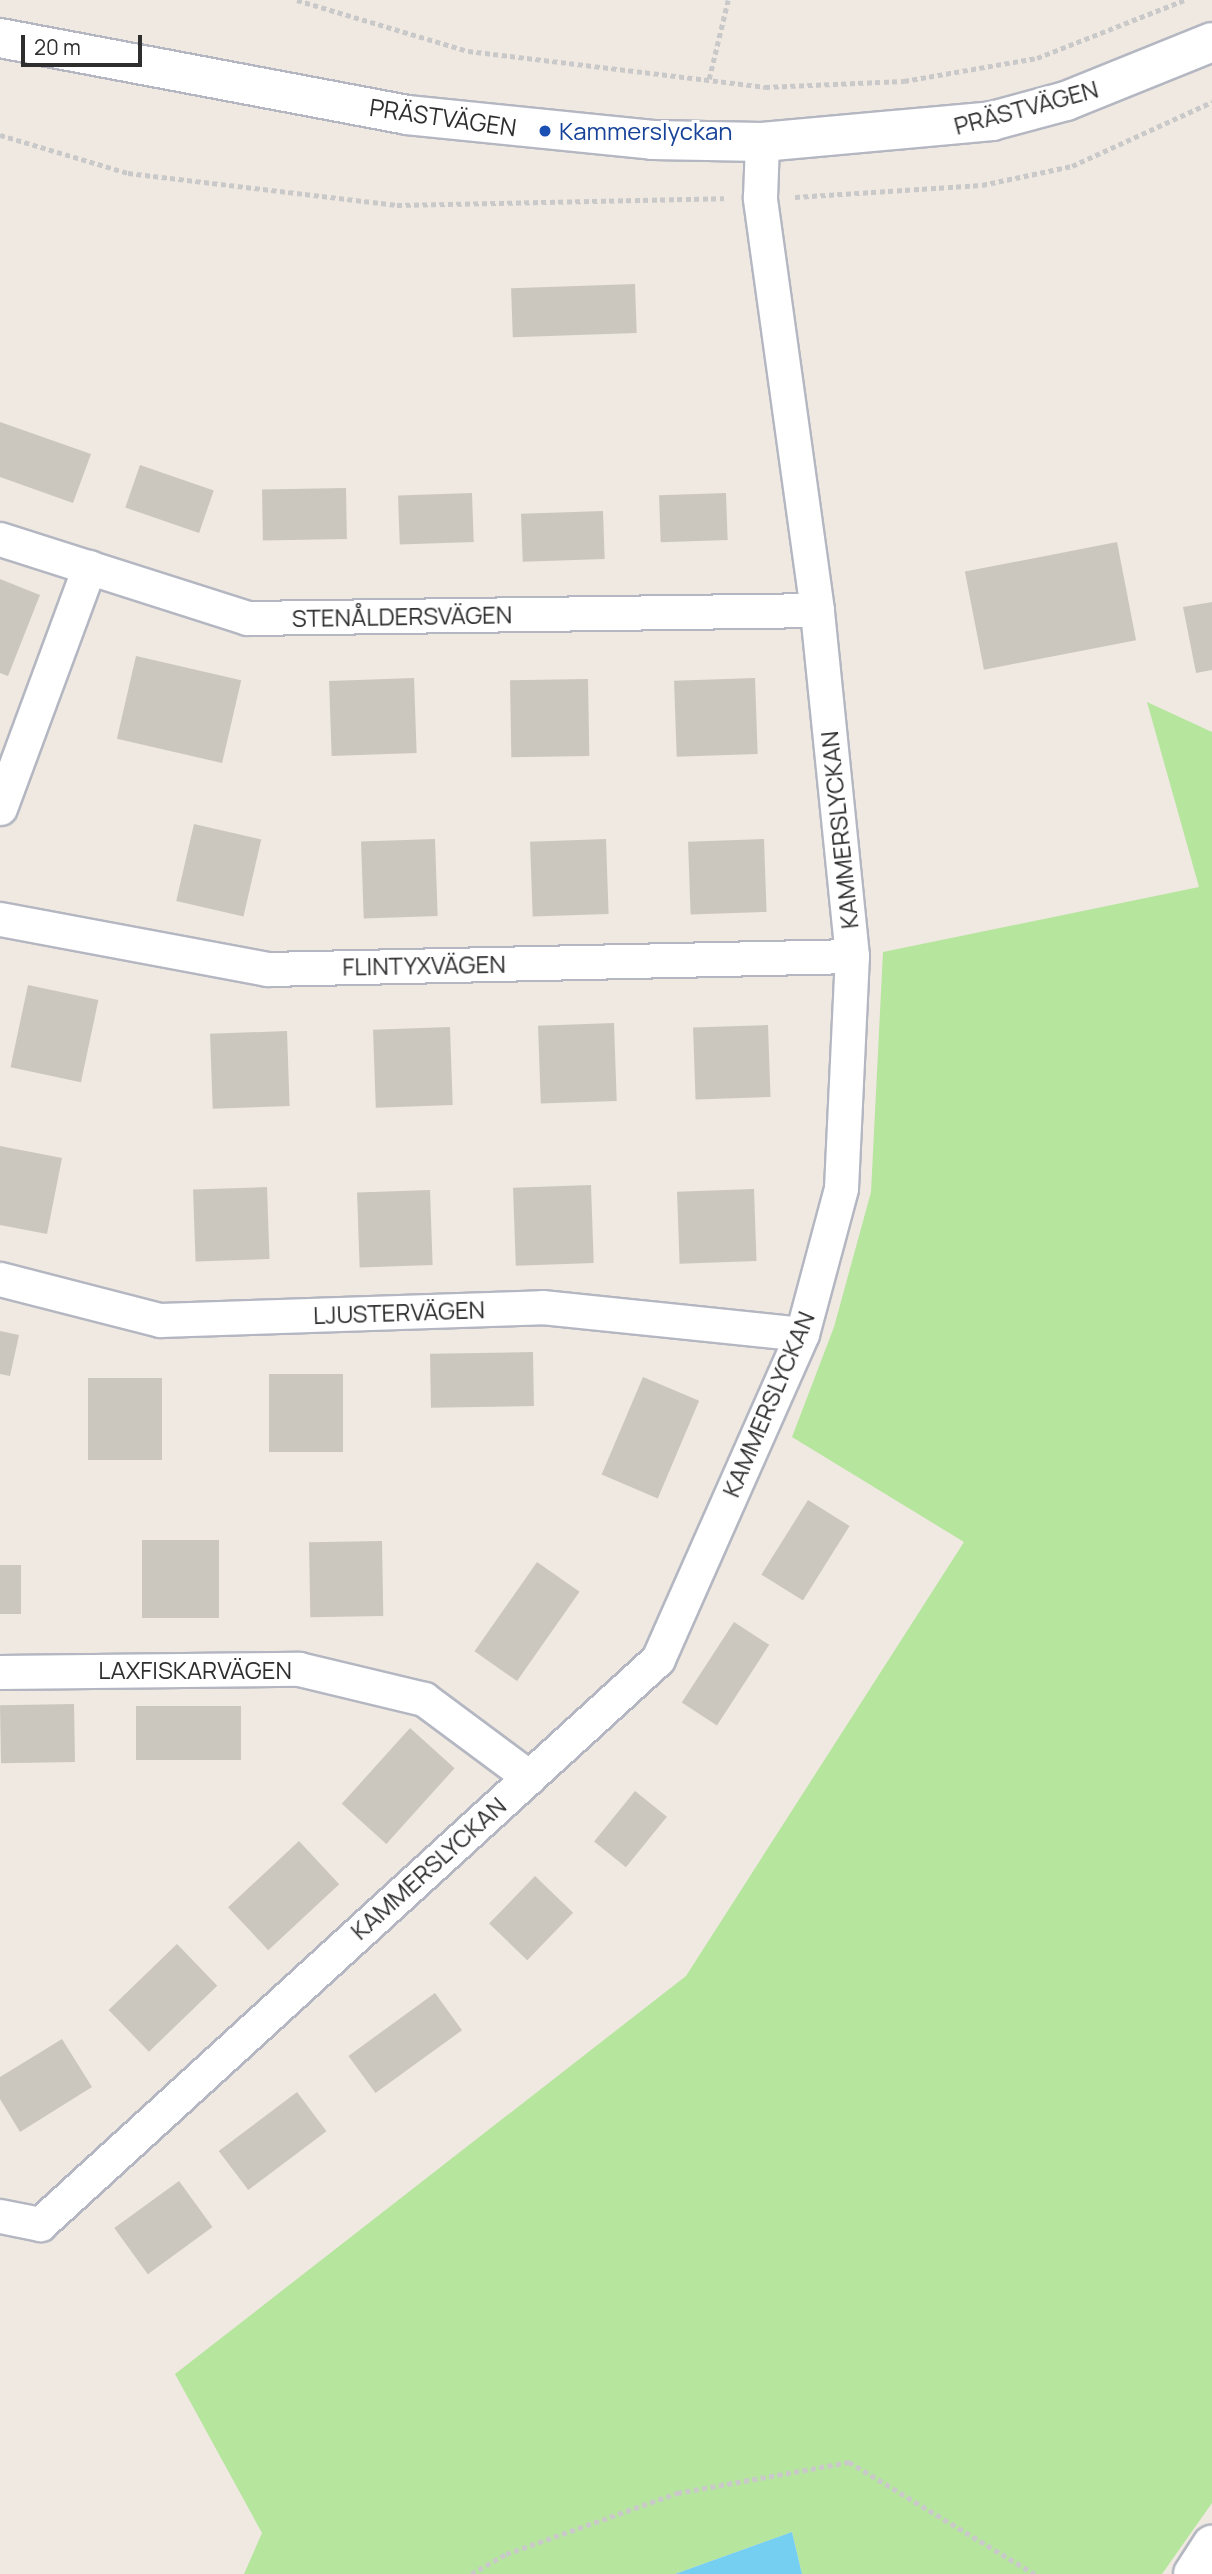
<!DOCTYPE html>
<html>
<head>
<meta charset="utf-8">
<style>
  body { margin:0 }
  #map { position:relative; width:1212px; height:2574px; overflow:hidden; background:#efe9e1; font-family:Manrope,sans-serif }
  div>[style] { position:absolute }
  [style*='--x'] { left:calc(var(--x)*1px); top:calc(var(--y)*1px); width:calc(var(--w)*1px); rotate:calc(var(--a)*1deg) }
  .green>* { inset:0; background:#b6e59e }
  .water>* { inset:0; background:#75cff0 }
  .building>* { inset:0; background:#cbc7bf; transform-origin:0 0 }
  .path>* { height:4.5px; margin-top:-2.25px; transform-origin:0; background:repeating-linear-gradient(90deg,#c9c9c9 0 5px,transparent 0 8.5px) }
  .roads { filter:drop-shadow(2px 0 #b4b7c1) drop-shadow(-2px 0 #b4b7c1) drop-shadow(0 2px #b4b7c1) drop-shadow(0 -2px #b4b7c1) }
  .street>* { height:33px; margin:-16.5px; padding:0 16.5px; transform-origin:16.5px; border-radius:16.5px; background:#fff }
  .secondary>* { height:38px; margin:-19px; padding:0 19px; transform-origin:19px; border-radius:19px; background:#fff }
  .dots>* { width:19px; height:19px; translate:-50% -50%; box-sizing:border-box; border:4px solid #fff; border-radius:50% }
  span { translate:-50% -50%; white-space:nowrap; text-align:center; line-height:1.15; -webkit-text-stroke:6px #fff; paint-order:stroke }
  .street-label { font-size:24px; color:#2e2e2e }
  .transit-label { font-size:24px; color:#164399 }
  .left { translate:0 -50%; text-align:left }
  .scale { position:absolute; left:21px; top:35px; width:121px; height:32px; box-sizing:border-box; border:4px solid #2e2e2e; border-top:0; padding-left:9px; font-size:21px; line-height:24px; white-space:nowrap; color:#2e2e2e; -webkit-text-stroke:5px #fff; paint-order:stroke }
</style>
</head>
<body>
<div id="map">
  <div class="green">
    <i style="clip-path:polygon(1147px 702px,1212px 732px,1212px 2503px,1162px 2574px,802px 2574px,792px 2532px,675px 2574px,244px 2574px,262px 2533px,175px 2374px,686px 1976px,964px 1542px,792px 1437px,834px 1327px,871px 1192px,883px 952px,1199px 887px)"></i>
  </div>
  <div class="water">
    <i style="clip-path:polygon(792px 2532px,802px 2574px,675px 2574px)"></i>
  </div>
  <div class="building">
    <i style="left:635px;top:284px;width:49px;height:124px;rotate:88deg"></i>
    <i style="clip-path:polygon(0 422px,91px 454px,73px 503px,0 477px)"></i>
    <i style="left:140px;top:465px;width:78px;height:45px;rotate:19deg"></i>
    <i style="left:346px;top:488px;width:51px;height:84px;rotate:89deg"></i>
    <i style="left:472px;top:493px;width:49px;height:74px;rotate:88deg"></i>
    <i style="left:726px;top:493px;width:47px;height:67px;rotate:88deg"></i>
    <i style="left:603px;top:511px;width:48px;height:82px;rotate:88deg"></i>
    <i style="left:1117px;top:542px;width:100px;height:155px;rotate:79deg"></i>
    <i style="clip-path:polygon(0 579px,40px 595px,8px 676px,0 673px)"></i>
    <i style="clip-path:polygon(1212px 602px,1212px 670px,1196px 673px,1183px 607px)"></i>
    <i style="left:136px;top:656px;width:108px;height:85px;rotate:13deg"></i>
    <i style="left:414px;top:678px;width:75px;height:85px;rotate:88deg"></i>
    <i style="left:755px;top:678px;width:76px;height:81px;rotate:88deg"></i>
    <i style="left:588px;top:679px;width:77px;height:78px;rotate:89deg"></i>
    <i style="left:194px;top:824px;width:69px;height:79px;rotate:13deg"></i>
    <i style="left:435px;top:839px;width:77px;height:74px;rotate:88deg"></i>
    <i style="left:606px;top:839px;width:75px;height:76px;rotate:88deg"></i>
    <i style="left:764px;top:839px;width:73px;height:76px;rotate:88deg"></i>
    <i style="left:28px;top:985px;width:72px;height:84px;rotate:12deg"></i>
    <i style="left:614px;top:1023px;width:78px;height:76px;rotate:88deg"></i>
    <i style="left:768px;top:1025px;width:72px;height:75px;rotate:88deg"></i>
    <i style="left:450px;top:1027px;width:78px;height:77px;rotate:88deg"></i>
    <i style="left:287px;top:1031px;width:75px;height:77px;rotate:88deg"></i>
    <i style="clip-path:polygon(0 1146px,62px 1158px,47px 1234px,0 1225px)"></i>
    <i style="left:591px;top:1185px;width:78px;height:78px;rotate:88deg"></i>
    <i style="left:267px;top:1187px;width:72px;height:74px;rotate:88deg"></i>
    <i style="left:754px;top:1189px;width:72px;height:77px;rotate:88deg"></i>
    <i style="left:430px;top:1190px;width:75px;height:73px;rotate:88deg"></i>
    <i style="clip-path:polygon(0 1331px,19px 1335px,10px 1376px,0 1374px)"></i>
    <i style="left:533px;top:1352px;width:54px;height:103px;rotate:89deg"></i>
    <i style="left:343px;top:1374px;width:78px;height:74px;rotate:90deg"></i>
    <i style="left:643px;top:1377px;width:61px;height:106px;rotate:23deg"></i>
    <i style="left:162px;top:1378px;width:82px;height:74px;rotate:90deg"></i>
    <i style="left:808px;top:1500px;width:49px;height:88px;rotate:32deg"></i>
    <i style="left:219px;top:1540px;width:78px;height:77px;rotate:90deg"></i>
    <i style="left:382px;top:1541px;width:75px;height:73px;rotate:89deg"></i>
    <i style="left:537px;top:1562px;width:52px;height:109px;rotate:35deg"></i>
    <i style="left:0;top:1565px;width:21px;height:49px"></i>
    <i style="left:734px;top:1622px;width:42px;height:96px;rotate:33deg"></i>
    <i style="left:74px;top:1704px;width:58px;height:74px;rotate:89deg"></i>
    <i style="left:241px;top:1706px;width:54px;height:105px;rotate:90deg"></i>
    <i style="left:410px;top:1728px;width:60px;height:102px;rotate:42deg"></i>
    <i style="left:635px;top:1791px;width:41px;height:65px;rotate:39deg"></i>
    <i style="left:299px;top:1841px;width:59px;height:97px;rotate:47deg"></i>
    <i style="left:535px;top:1876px;width:53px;height:66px;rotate:44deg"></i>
    <i style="left:177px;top:1944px;width:58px;height:95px;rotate:46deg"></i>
    <i style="left:435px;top:1993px;width:46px;height:107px;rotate:54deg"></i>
    <i style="clip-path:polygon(62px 2039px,92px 2087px,20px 2132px,0 2099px,0 2077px)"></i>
    <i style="left:297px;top:2092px;width:49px;height:98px;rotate:53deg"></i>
    <i style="left:179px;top:2181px;width:57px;height:80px;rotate:54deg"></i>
  </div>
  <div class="path">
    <i style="--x:297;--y:0;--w:178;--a:16.6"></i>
    <i style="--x:468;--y:51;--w:299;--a:6.9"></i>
    <i style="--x:765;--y:87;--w:139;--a:-2.5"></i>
    <i style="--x:904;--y:81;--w:135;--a:-9.8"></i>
    <i style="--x:1037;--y:58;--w:158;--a:-21.5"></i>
    <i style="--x:709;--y:79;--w:81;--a:-76.5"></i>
    <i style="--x:0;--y:135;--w:134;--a:16.5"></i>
    <i style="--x:128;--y:173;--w:271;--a:6.8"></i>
    <i style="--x:397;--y:205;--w:327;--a:-1.2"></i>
    <i style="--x:795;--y:197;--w:187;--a:-3.7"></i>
    <i style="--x:982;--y:185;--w:92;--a:-11.9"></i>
    <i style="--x:1072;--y:166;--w:154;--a:-24.6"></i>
    <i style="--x:471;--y:2574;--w:40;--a:-29.7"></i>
    <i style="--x:506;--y:2554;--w:182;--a:-19.6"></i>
    <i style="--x:677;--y:2493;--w:175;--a:-10.2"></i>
    <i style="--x:849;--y:2462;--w:217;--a:31.1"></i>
  </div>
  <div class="roads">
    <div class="street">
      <i style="--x:0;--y:539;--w:259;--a:17.7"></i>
      <i style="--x:247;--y:618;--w:570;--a:-0.8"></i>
      <i style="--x:0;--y:808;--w:257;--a:-69.7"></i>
      <i style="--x:0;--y:919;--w:272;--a:10.6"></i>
      <i style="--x:267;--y:969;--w:585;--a:-1.27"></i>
      <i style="--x:0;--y:1279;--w:165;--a:14.4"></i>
      <i style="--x:160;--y:1320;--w:382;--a:-1.9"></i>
      <i style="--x:542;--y:1307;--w:261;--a:5.9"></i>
      <i style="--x:0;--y:1672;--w:299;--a:-0.6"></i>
      <i style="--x:299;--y:1669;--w:129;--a:13.5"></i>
      <i style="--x:424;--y:1699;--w:131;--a:36.6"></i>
      <i style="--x:0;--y:2216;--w:41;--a:11.3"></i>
      <i style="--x:40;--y:2224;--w:837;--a:-42.43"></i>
      <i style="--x:658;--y:1659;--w:355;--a:-66.1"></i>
      <i style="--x:802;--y:1334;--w:151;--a:-75"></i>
      <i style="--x:841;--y:1188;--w:232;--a:-87.3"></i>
      <i style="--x:852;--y:956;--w:348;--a:-95.8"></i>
      <i style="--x:817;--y:610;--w:417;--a:-97.9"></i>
      <i style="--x:760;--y:197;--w:55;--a:-87.9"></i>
    </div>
    <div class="secondary">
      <i style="--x:0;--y:38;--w:414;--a:10.7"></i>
      <i style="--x:407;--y:115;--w:247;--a:5.8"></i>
      <i style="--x:653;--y:140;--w:109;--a:1.1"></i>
      <i style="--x:762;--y:142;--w:231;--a:-5.2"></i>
      <i style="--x:992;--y:121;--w:77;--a:-15.1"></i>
      <i style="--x:1066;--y:101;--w:157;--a:-22"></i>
      <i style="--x:1193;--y:2574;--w:35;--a:-57"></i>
    </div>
  </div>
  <div class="dots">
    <i style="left:545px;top:131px;background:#1a4fb4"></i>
  </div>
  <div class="street-label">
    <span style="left:1026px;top:107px;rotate:-15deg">PRÄSTVÄGEN</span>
    <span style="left:443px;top:117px;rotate:8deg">PRÄSTVÄGEN</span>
    <span style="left:402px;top:616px;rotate:-1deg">STENÅLDERSVÄGEN</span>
    <span style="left:839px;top:830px;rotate:-96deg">KAMMERSLYCKAN</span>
    <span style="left:424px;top:965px;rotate:-1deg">FLINTYXVÄGEN</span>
    <span style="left:399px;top:1312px;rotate:-2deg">LJUSTERVÄGEN</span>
    <span style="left:768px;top:1404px;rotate:-67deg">KAMMERSLYCKAN</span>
    <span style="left:195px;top:1670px">LAXFISKARVÄGEN</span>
    <span style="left:428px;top:1868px;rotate:-42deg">KAMMERSLYCKAN</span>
  </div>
  <div class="transit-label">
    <span class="left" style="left:559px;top:131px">Kammerslyckan</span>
  </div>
  <div class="scale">20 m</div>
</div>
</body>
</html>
